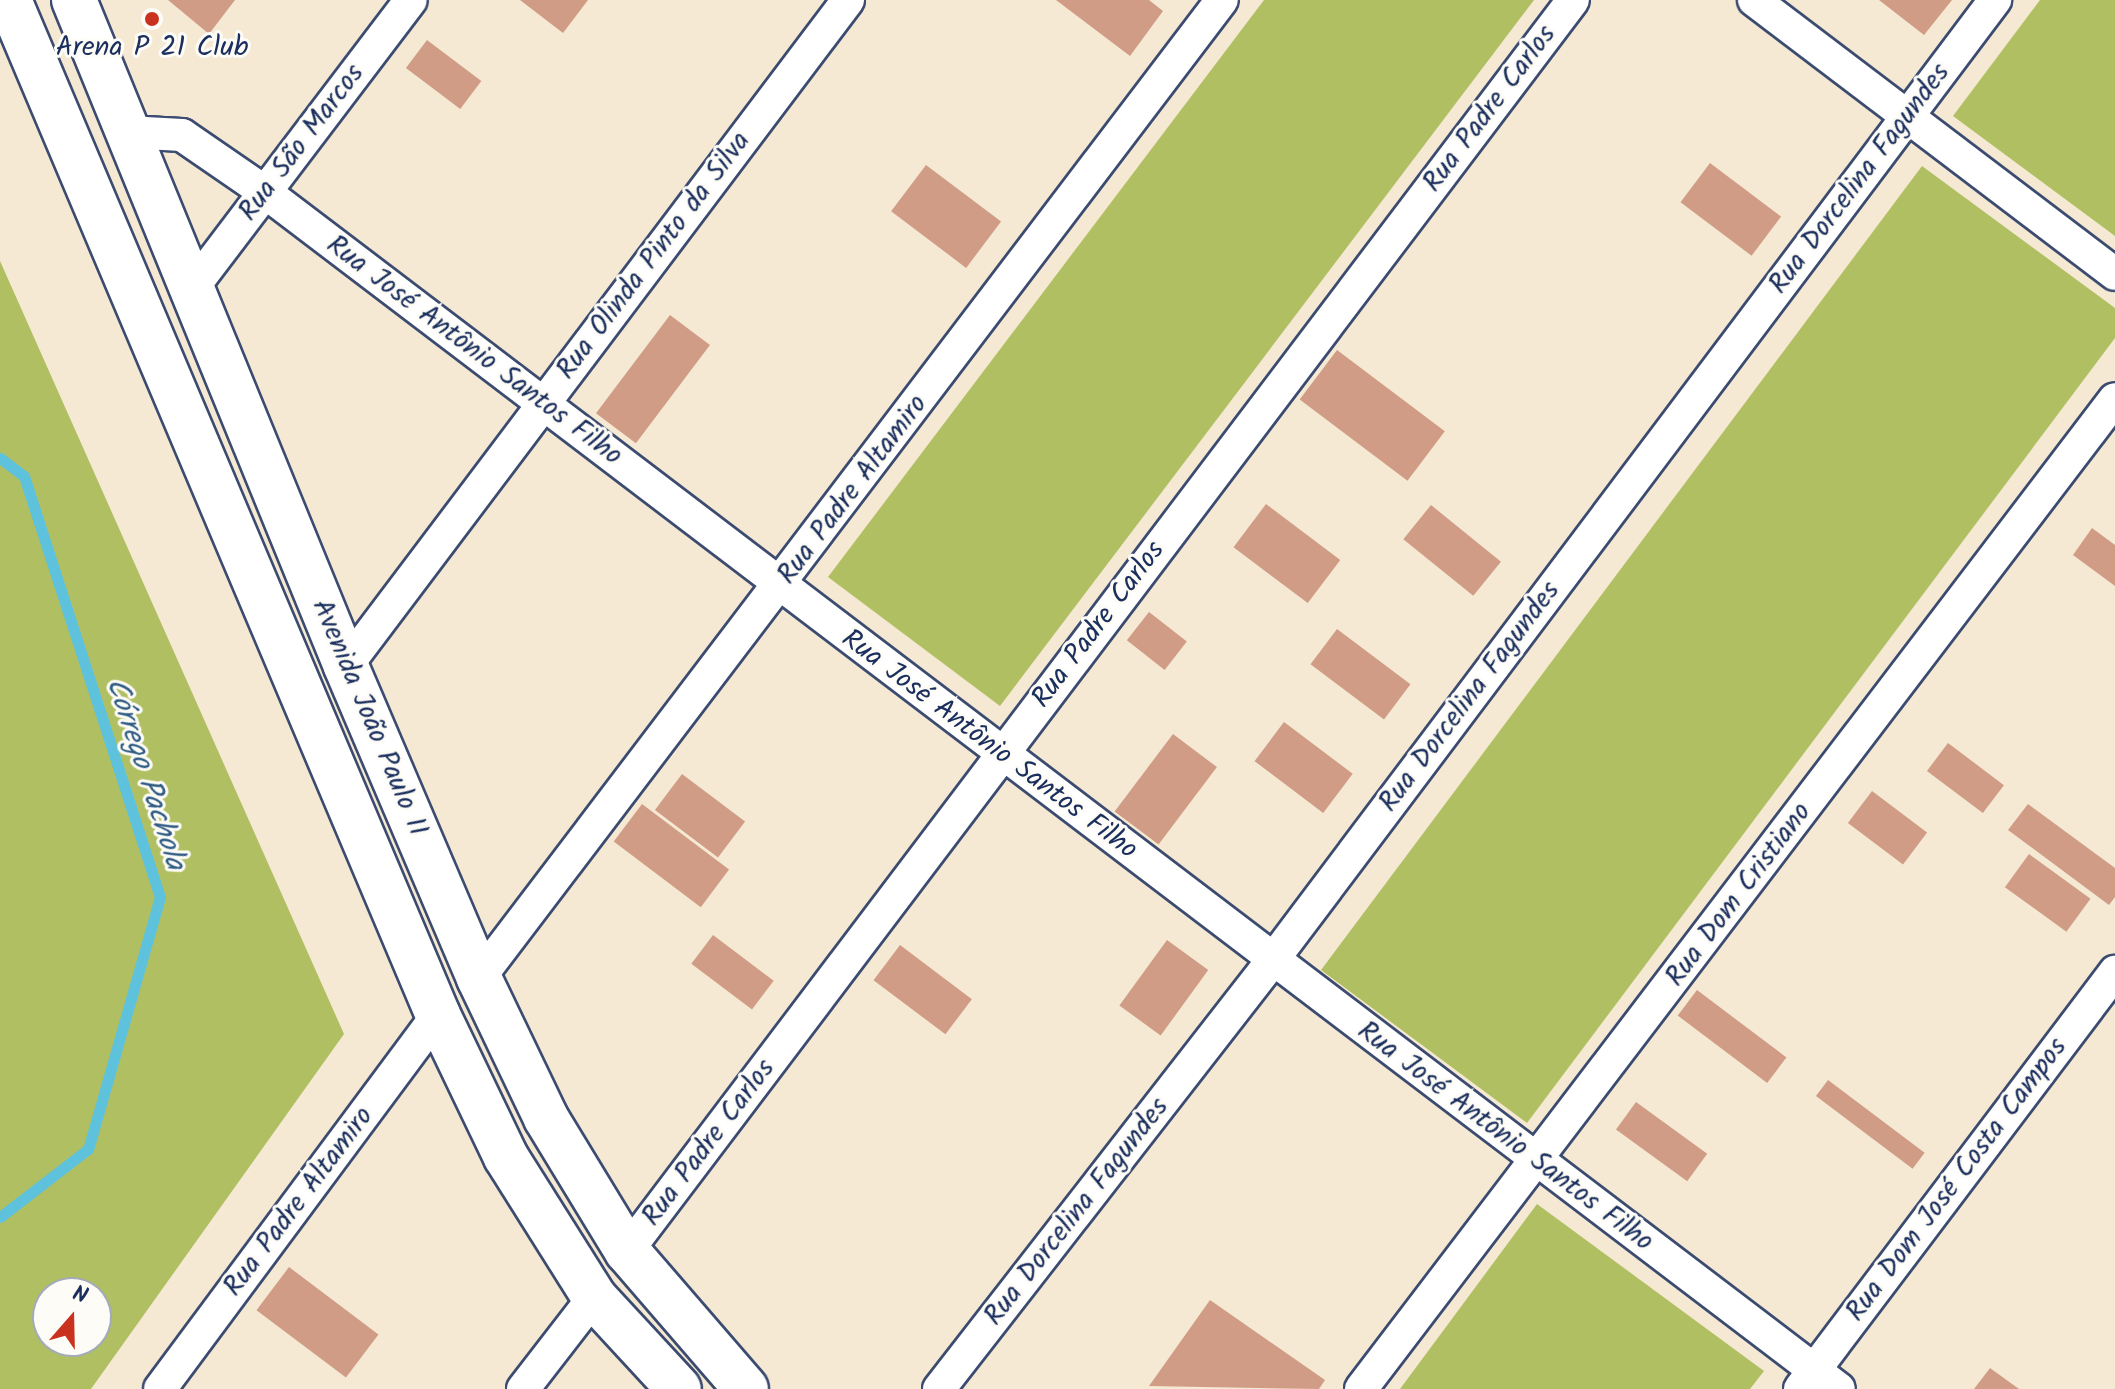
<!DOCTYPE html>
<html>
<head>
<meta charset="utf-8">
<style>
  body { margin:0 }
  #map { position:relative; width:2115px; height:1389px; overflow:hidden; background:#f5e9d3; font-family:Kalam,sans-serif }
  div>[style] { position:absolute }
  [style*='--x'] { left:calc(var(--x)*1px); top:calc(var(--y)*1px); width:calc(var(--w)*1px); rotate:calc(var(--a)*1deg) }
  .green>* { inset:0; background:#b0bf62 }
  .stream>* { height:11px; margin:-5.5px; padding:0 5.5px; transform-origin:5.5px; border-radius:5.5px; background:#5fc2dd }
  .building>* { inset:0; background:#d09c86; transform-origin:0 0 }
  .roads { filter:drop-shadow(2px 0 #3c4b70) drop-shadow(-2px 0 #3c4b70) drop-shadow(0 2px #3c4b70) drop-shadow(0 -2px #3c4b70) }
  .street>* { height:32px; margin:-16px; padding:0 16px; transform-origin:16px; border-radius:16px; background:#fff }
  .secondary>* { height:44px; margin:-22px; padding:0 22px; transform-origin:22px; border-radius:22px; background:#fff }
  .dots>* { width:22px; height:22px; translate:-50% -50%; box-sizing:border-box; border:4px solid #fdfcf7; border-radius:50% }
  span { translate:-50% -50%; white-space:nowrap; text-align:center; line-height:1.15; -webkit-text-stroke:6px #fdfcf7; paint-order:stroke }
  .poi-label { font-size:28px; color:#1b2f5e }
  .street-label { font-size:28px; color:#1b2f5e }
  .water-label { font-size:30px; color:#2f5b84; font-style:italic }
  .north { position:absolute; left:32px; top:1277px; width:80px; height:80px; box-sizing:border-box; background:#fdfcf7; border:2px solid #a3aaba; border-radius:50%; rotate:20deg; font-size:22px; font-weight:700; line-height:32px; text-align:center; color:#1b2f5e }
  .north::after { content:''; display:block; margin:auto; width:28px; height:36px; background:#c8321e; clip-path:polygon(50% 0,100% 100%,50% 72%,0 100%) }
</style>
</head>
<body>
<div id="map">
  <div class="green">
    <i style="clip-path:polygon(1264px 0,1534px 0,1000px 706px,828px 577px)"></i>
    <i style="clip-path:polygon(2040px 0,2115px 0,2115px 236px,1953px 116px)"></i>
    <i style="clip-path:polygon(1922px 166px,2115px 308px,2115px 338px,1527px 1123px,1321px 970px)"></i>
    <i style="clip-path:polygon(evenodd,0 261px,344px 1034px,91px 1389px,0 1389px,0 261px,48px 1293px,96px 1293px,96px 1341px,48px 1341px,48px 1293px)"></i>
    <i style="clip-path:polygon(1537px 1204px,1764px 1371px,1750px 1389px,1400px 1389px)"></i>
  </div>
  <div class="stream">
    <i style="--x:0;--y:458;--w:30;--a:37"></i>
    <i style="--x:24;--y:476;--w:442;--a:72.1"></i>
    <i style="--x:160;--y:897;--w:262;--a:105.9"></i>
    <i style="--x:88;--y:1149;--w:111;--a:142.3"></i>
  </div>
  <div class="building">
    <i style="clip-path:polygon(168px 0,235px 0,209px 34px)"></i>
    <i style="clip-path:polygon(520px 0,588px 0,563px 33px)"></i>
    <i style="clip-path:polygon(1056px 0,1149px 0,1163px 11px,1130px 56px)"></i>
    <i style="clip-path:polygon(1879px 0,1952px 0,1924px 35px)"></i>
    <i style="left:427px;top:40px;width:68px;height:35px;rotate:37deg"></i>
    <i style="left:1710px;top:163px;width:89px;height:49px;rotate:37deg"></i>
    <i style="left:926px;top:165px;width:94px;height:58px;rotate:37deg"></i>
    <i style="left:670px;top:315px;width:50px;height:123px;rotate:37deg"></i>
    <i style="left:1337px;top:350px;width:135px;height:62px;rotate:37deg"></i>
    <i style="left:1266px;top:504px;width:93px;height:54px;rotate:37deg"></i>
    <i style="left:1431px;top:505px;width:90px;height:44px;rotate:39deg"></i>
    <i style="clip-path:polygon(2092px 528px,2115px 545px,2115px 586px,2073px 555px)"></i>
    <i style="left:1149px;top:612px;width:48px;height:36px;rotate:38deg"></i>
    <i style="left:1337px;top:629px;width:92px;height:44px;rotate:37deg"></i>
    <i style="left:1284px;top:722px;width:86px;height:49px;rotate:37deg"></i>
    <i style="left:1173px;top:734px;width:55px;height:97px;rotate:37deg"></i>
    <i style="left:1948px;top:743px;width:70px;height:35px;rotate:37deg"></i>
    <i style="left:682px;top:774px;width:79px;height:45px;rotate:37deg"></i>
    <i style="left:1872px;top:791px;width:69px;height:40px;rotate:37deg"></i>
    <i style="left:642px;top:804px;width:109px;height:47px;rotate:37deg"></i>
    <i style="clip-path:polygon(2028px 804px,2115px 868px,2115px 897px,2109px 905px,2008px 830px)"></i>
    <i style="left:2029px;top:854px;width:76px;height:41px;rotate:36deg"></i>
    <i style="left:713px;top:935px;width:76px;height:36px;rotate:37deg"></i>
    <i style="left:1167px;top:940px;width:51px;height:81px;rotate:36deg"></i>
    <i style="left:900px;top:945px;width:90px;height:44px;rotate:37deg"></i>
    <i style="left:1697px;top:990px;width:112px;height:32px;rotate:37deg"></i>
    <i style="left:1828px;top:1080px;width:121px;height:20px;rotate:37deg"></i>
    <i style="left:1636px;top:1102px;width:88px;height:34px;rotate:36deg"></i>
    <i style="left:289px;top:1267px;width:112px;height:54px;rotate:37deg"></i>
    <i style="clip-path:polygon(1210px 1300px,1325px 1380px,1319px 1389px,1149px 1386px)"></i>
    <i style="clip-path:polygon(1990px 1368px,2019px 1389px,1974px 1389px)"></i>
  </div>
  <div class="roads">
    <div class="street">
      <i style="--x:1754;--y:0;--w:453;--a:37.2"></i>
      <i style="--x:127;--y:132;--w:55;--a:3.1"></i>
      <i style="--x:182;--y:135;--w:101;--a:34.5"></i>
      <i style="--x:265;--y:192;--w:1977;--a:37.25"></i>
      <i style="--x:193;--y:287;--w:360;--a:-52.8"></i>
      <i style="--x:346;--y:666;--w:834;--a:-52.99"></i>
      <i style="--x:479;--y:978;--w:1228;--a:-52.78"></i>
      <i style="--x:627;--y:1251;--w:1568;--a:-52.9"></i>
      <i style="--x:160;--y:1389;--w:466;--a:-53.4"></i>
      <i style="--x:523;--y:1389;--w:116;--a:-52.3"></i>
      <i style="--x:939;--y:1389;--w:542;--a:-52.12"></i>
      <i style="--x:1272;--y:961;--w:1203;--a:-53.04"></i>
      <i style="--x:1361;--y:1389;--w:1244;--a:-52.71"></i>
      <i style="--x:1800;--y:1389;--w:523;--a:-52.93"></i>
    </div>
    <div class="secondary">
      <i style="--x:9;--y:0;--w:1102;--a:67.09"></i>
      <i style="--x:438;--y:1015;--w:157;--a:64.4"></i>
      <i style="--x:506;--y:1157;--w:165;--a:57.8"></i>
      <i style="--x:594;--y:1297;--w:125;--a:47.3"></i>
      <i style="--x:74;--y:0;--w:719;--a:67.78"></i>
      <i style="--x:346;--y:666;--w:339;--a:66.9"></i>
      <i style="--x:479;--y:978;--w:155;--a:64.4"></i>
      <i style="--x:546;--y:1118;--w:156;--a:58.7"></i>
      <i style="--x:627;--y:1251;--w:182;--a:49.2"></i>
    </div>
  </div>
  <div class="dots">
    <i style="left:152px;top:19px;background:#c8321e"></i>
  </div>
  <div class="poi-label">
    <span style="left:152px;top:48px">Arena P 21 Club</span>
  </div>
  <div class="street-label">
    <span style="left:1490px;top:109px;rotate:-53deg">Rua Padre Carlos</span>
    <span style="left:302px;top:143px;rotate:-53deg">Rua São Marcos</span>
    <span style="left:1860px;top:179px;rotate:-53deg">Rua Dorcelina Fagundes</span>
    <span style="left:654px;top:256px;rotate:-53deg">Rua Olinda Pinto da Silva</span>
    <span style="left:474px;top:351px;rotate:37deg">Rua José Antônio Santos Filho</span>
    <span style="left:853px;top:490px;rotate:-53deg">Rua Padre Altamiro</span>
    <span style="left:1099px;top:625px;rotate:-53deg">Rua Padre Carlos</span>
    <span style="left:1470px;top:697px;rotate:-53deg">Rua Dorcelina Fagundes</span>
    <span style="left:369px;top:718px;rotate:67deg">Avenida João Paulo II</span>
    <span style="left:989px;top:745px;rotate:37deg">Rua José Antônio Santos Filho</span>
    <span style="left:1739px;top:895px;rotate:-53deg">Rua Dom Cristiano</span>
    <span style="left:1505px;top:1137px;rotate:37deg">Rua José Antônio Santos Filho</span>
    <span style="left:709px;top:1143px;rotate:-53deg">Rua Padre Carlos</span>
    <span style="left:1957px;top:1180px;rotate:-53deg">Rua Dom José Costa Campos</span>
    <span style="left:299px;top:1202px;rotate:-53deg">Rua Padre Altamiro</span>
    <span style="left:1077px;top:1212px;rotate:-52deg">Rua Dorcelina Fagundes</span>
  </div>
  <div class="water-label">
    <span style="left:145px;top:774px;rotate:72deg">Córrego Pachola</span>
  </div>
  <div class="north">N</div>
</div>
</body>
</html>
